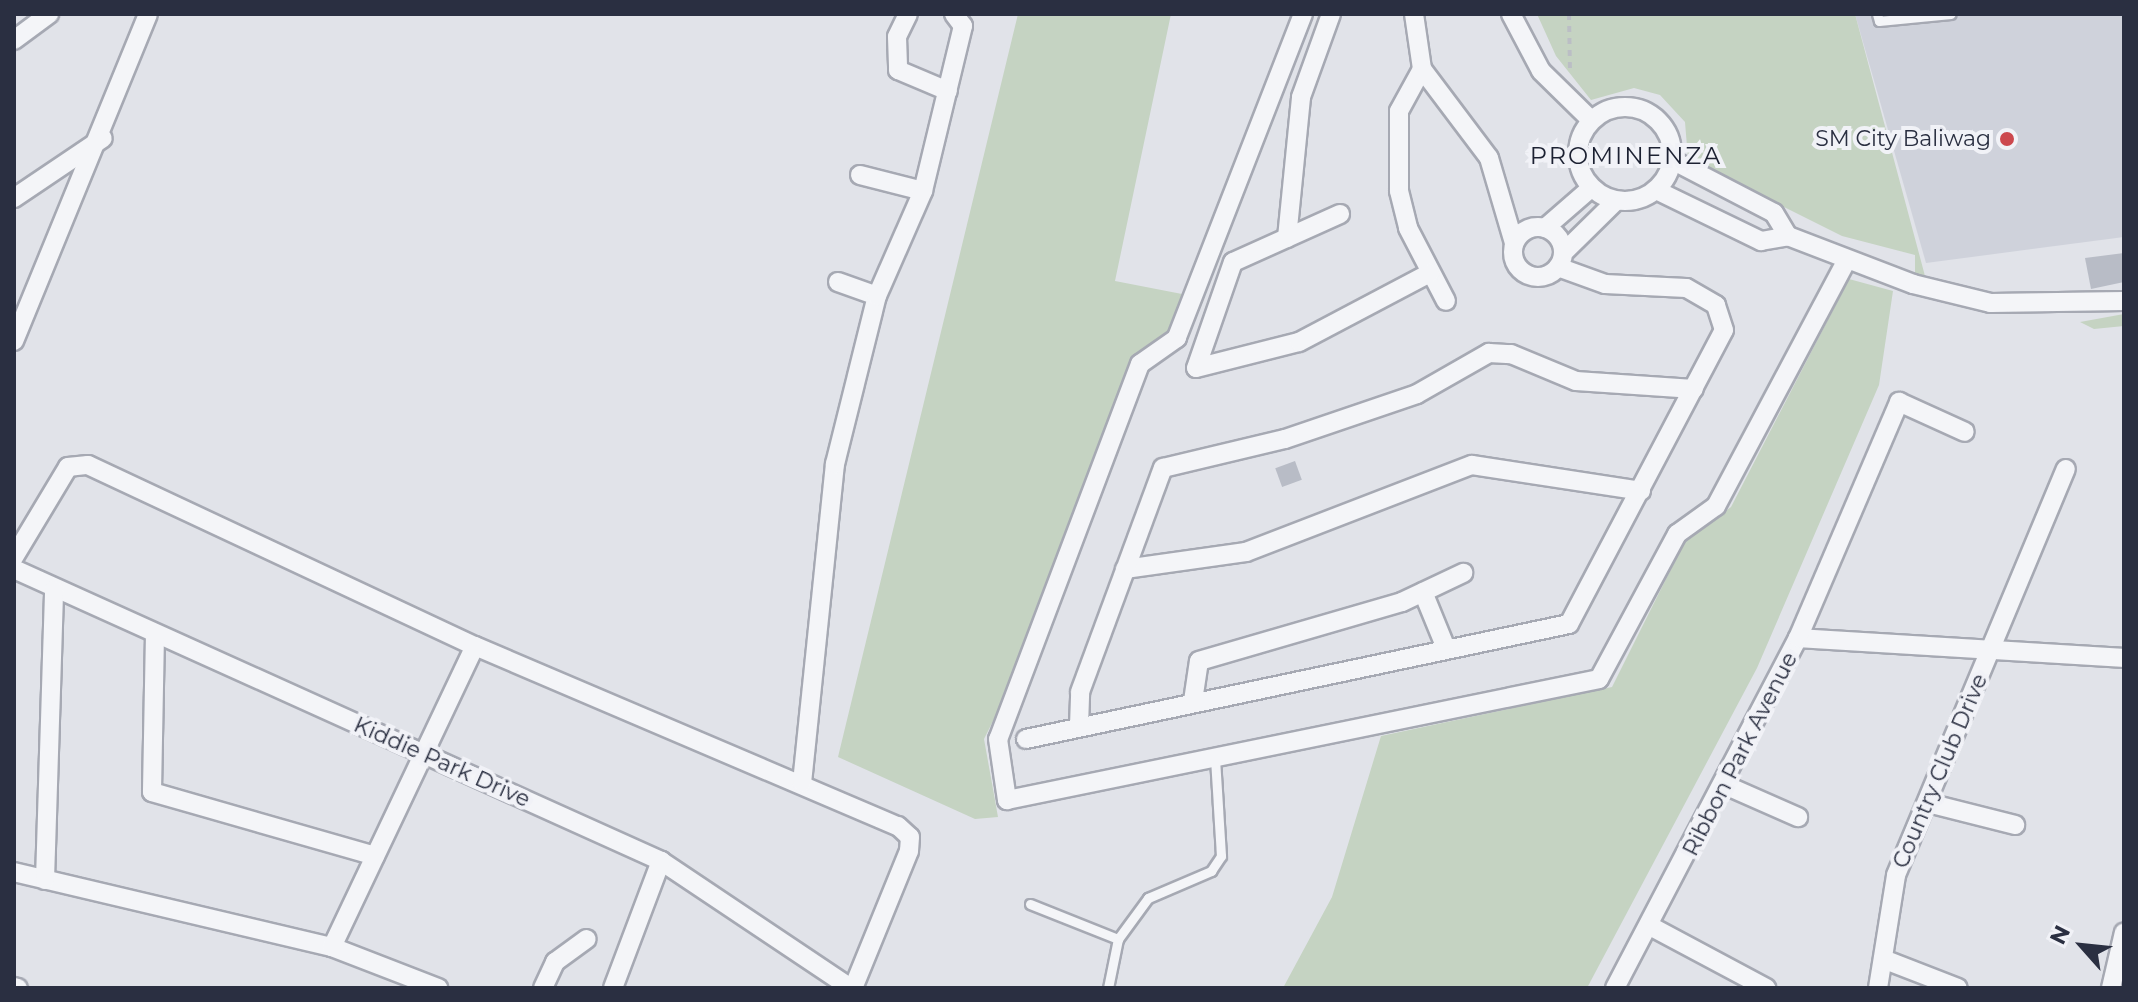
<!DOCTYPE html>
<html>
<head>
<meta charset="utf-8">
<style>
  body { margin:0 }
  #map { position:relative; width:2138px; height:1002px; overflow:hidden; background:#e1e3e9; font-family:Montserrat,sans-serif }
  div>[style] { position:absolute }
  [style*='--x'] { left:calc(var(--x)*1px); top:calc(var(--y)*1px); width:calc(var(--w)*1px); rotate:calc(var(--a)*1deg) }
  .built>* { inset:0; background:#cfd2db }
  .green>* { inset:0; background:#c5d3c2 }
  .building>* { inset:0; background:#b8bcc6; transform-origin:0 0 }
  .path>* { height:4px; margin-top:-2px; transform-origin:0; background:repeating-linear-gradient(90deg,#bbbec5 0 6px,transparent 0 12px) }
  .roads { filter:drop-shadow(2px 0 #a6a9b3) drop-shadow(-2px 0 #a6a9b3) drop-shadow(0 2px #a6a9b3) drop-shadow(0 -2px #a6a9b3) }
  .service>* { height:9px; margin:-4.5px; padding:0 4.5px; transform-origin:4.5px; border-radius:4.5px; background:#f4f5f8 }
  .minor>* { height:18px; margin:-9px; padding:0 9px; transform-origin:9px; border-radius:9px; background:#f4f5f8 }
  .minor>.ring { margin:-9px; padding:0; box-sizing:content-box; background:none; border:18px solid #f4f5f8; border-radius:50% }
  .dots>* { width:22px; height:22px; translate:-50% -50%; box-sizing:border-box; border:4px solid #f1f2f7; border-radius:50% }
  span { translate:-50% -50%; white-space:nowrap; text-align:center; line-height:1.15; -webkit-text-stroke:8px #f1f2f7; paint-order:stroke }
  .poi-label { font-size:22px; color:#2a2f41 }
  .right { translate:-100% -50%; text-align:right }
  .street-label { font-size:22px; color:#2a2f41 }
  .neighbourhood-label { font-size:24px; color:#1c2132; letter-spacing:2px }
  .frame { position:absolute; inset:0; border:16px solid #2a2f41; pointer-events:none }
  .north { position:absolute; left:2042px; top:906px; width:80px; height:80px; -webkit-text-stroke:6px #f1f2f7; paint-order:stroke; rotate:297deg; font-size:22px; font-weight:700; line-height:32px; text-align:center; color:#2a2f41 }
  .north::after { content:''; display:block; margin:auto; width:28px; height:36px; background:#2a2f41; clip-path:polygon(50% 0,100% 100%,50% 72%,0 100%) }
</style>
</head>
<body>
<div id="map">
  <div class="built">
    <i style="clip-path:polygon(1855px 14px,2124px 14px,2124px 237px,1926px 263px)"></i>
  </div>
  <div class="green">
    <i style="clip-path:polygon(1018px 14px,1171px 14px,1115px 281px,1182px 294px,1170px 329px,1130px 359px,1014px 679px,984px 739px,998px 817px,975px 819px,838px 757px)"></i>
    <i style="clip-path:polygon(1537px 14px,1855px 14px,1925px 276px,1915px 274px,1915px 255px,1842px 236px,1688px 159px,1685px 122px,1660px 95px,1634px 88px,1591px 100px,1556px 56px)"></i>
    <i style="clip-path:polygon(1849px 279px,1893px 291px,1879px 385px,1757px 668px,1587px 988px,1283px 988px,1332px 897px,1381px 736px,1612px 687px,1685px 541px,1731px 507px)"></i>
    <i style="clip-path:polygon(2124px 314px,2124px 326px,2094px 329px,2080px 322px)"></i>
  </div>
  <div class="building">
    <i style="clip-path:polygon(2124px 253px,2124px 282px,2091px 289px,2085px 258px)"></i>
    <i style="left:1295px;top:461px;width:20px;height:21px;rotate:70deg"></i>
  </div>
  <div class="path">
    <i style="--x:1569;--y:14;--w:57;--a:89"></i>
  </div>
  <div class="roads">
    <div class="service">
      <i style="--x:1877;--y:14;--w:7;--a:74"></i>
      <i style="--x:1879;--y:21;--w:72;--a:-5.6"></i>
      <i style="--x:1030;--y:904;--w:95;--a:21.7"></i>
      <i style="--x:1108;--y:988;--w:50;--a:-78.5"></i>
      <i style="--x:1118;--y:939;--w:51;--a:-53.8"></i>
      <i style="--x:1148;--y:898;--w:69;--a:-23.2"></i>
      <i style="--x:1211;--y:871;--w:18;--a:-56"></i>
      <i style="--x:1221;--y:856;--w:99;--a:-93.5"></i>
    </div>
    <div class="minor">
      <i style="--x:908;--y:14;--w:25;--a:116"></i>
      <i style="--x:897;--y:37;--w:33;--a:88"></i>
      <i style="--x:898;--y:70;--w:54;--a:22.8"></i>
      <i style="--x:1303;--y:14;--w:348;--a:111.3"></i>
      <i style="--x:1177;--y:338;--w:45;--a:144.9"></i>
      <i style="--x:1140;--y:364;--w:401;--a:110.7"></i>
      <i style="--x:998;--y:739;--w:62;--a:81.6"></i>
      <i style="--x:1007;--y:800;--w:604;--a:-11.55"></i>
      <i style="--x:1599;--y:679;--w:165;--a:-61.7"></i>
      <i style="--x:1677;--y:534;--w:48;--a:-35.7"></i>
      <i style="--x:1716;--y:506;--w:279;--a:-62"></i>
      <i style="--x:1414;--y:14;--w:56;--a:81.7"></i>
      <i style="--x:1422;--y:69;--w:111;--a:53"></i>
      <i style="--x:1489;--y:158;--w:89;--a:73.6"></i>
      <i style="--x:1511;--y:14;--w:64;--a:62.2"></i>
      <i style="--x:1541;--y:71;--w:70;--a:44.4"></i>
      <i style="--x:14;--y:40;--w:44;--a:-36.6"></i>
      <i style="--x:1422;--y:69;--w:48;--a:118.7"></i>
      <i style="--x:1399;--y:111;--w:80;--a:90"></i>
      <i style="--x:1399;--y:191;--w:38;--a:76"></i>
      <i style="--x:1408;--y:228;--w:82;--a:62.5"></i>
      <i class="ring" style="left:1578px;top:107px;width:76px;height:76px"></i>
      <i style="--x:1672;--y:160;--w:115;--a:27.5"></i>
      <i style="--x:1774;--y:213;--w:27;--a:59"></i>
      <i style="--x:860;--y:175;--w:65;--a:14.3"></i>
      <i style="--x:1656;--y:190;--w:117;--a:25.9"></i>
      <i style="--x:1761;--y:241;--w:27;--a:-10"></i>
      <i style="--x:1788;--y:236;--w:134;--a:21"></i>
      <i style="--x:1913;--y:284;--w:80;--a:13.7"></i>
      <i style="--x:1991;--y:303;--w:133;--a:-0.9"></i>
      <i style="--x:14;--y:198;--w:107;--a:-34"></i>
      <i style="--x:1340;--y:214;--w:117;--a:155.8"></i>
      <i style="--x:1233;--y:262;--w:112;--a:109.2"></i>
      <i style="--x:1196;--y:368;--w:106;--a:-14.2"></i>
      <i style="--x:1299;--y:342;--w:148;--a:-27.8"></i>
      <i class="ring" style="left:1513px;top:227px;width:32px;height:32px"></i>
      <i style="--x:1545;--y:228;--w:61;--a:-41"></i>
      <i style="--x:1287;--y:238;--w:142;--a:-84.3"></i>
      <i style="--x:1301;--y:97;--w:88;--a:-70.1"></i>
      <i style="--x:1563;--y:253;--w:74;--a:-44.5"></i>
      <i style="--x:838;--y:282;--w:41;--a:19.7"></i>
      <i style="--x:14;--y:341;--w:353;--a:-67.7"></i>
      <i style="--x:14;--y:557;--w:105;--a:-59"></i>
      <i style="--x:68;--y:467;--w:20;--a:-6"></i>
      <i style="--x:88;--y:465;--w:427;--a:25.1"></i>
      <i style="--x:475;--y:646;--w:460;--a:23.1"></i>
      <i style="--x:898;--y:826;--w:16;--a:43"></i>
      <i style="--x:910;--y:837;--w:14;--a:94"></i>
      <i style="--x:909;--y:851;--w:148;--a:112.2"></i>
      <i style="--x:14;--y:569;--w:710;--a:24.29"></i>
      <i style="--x:661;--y:861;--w:229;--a:33.8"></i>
      <i style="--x:1125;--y:569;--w:122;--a:-8"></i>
      <i style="--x:1246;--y:552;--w:242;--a:-21.1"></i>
      <i style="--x:1472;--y:465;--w:171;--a:8.7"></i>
      <i style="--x:1423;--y:592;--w:58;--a:67.8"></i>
      <i style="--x:155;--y:634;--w:158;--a:91.1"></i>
      <i style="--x:152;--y:792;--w:232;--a:16"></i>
      <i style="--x:1798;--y:638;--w:327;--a:3.5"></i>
      <i style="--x:1193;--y:701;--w:40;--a:-81.5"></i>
      <i style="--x:1199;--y:661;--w:211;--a:-16.2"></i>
      <i style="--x:1402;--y:602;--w:68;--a:-25.4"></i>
      <i style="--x:1079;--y:726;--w:34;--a:-88"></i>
      <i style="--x:1080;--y:692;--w:239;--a:-69.7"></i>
      <i style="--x:1163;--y:468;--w:125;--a:-13.4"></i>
      <i style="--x:1285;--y:439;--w:139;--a:-18.8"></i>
      <i style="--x:1417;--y:394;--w:83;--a:-29.7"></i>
      <i style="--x:1489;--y:353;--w:22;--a:3"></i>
      <i style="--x:1511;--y:354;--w:70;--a:22.6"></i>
      <i style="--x:1576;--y:381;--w:118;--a:3.9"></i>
      <i style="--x:1026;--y:739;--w:555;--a:-11.96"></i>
      <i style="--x:1569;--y:624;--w:332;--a:-62.2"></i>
      <i style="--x:1724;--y:330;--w:26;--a:-108"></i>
      <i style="--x:1716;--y:305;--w:34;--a:-150"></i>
      <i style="--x:1686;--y:288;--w:81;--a:-177.2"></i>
      <i style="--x:1605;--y:284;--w:50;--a:-160.1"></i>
      <i style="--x:802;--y:783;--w:321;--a:-84.1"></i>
      <i style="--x:835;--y:464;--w:173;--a:-76"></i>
      <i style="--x:877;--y:296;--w:115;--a:-66.3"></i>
      <i style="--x:923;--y:191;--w:170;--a:-76.4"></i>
      <i style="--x:963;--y:26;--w:15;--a:-127"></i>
      <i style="--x:1725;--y:785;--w:80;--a:23.7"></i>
      <i style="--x:1928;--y:803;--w:90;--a:14.2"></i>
      <i style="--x:14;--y:872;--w:327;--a:13.3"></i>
      <i style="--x:332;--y:947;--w:114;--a:21.1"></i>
      <i style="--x:45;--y:880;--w:290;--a:-88.2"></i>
      <i style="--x:1650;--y:926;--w:132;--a:28.1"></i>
      <i style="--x:332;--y:947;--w:333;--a:-64.6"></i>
      <i style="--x:1883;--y:959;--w:80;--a:21.1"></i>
      <i style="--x:14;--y:987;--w:4;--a:14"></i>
      <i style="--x:543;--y:988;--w:29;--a:-65"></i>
      <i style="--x:555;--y:962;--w:39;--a:-36"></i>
      <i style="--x:613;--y:988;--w:136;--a:-69.3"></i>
      <i style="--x:1615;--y:988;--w:395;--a:-62.4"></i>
      <i style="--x:1798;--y:638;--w:257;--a:-66.8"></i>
      <i style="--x:1899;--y:402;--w:72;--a:24.4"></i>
      <i style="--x:1878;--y:988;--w:114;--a:-80.9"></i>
      <i style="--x:1896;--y:875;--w:440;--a:-67.3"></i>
      <i style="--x:2111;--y:988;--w:57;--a:-76.9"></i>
    </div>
  </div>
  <div class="dots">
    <i style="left:2007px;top:139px;background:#cc484e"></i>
  </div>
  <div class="poi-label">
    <span class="right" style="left:1991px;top:139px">SM City Baliwag</span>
  </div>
  <div class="street-label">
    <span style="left:1740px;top:754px;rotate:-63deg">Ribbon Park Avenue</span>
    <span style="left:442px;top:762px;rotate:24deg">Kiddie Park Drive</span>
    <span style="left:1940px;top:771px;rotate:-67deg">Country Club Drive</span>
  </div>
  <div class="neighbourhood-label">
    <span style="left:1626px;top:156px">PROMINENZA</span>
  </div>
  <div class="frame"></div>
  <div class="north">N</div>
</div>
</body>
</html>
